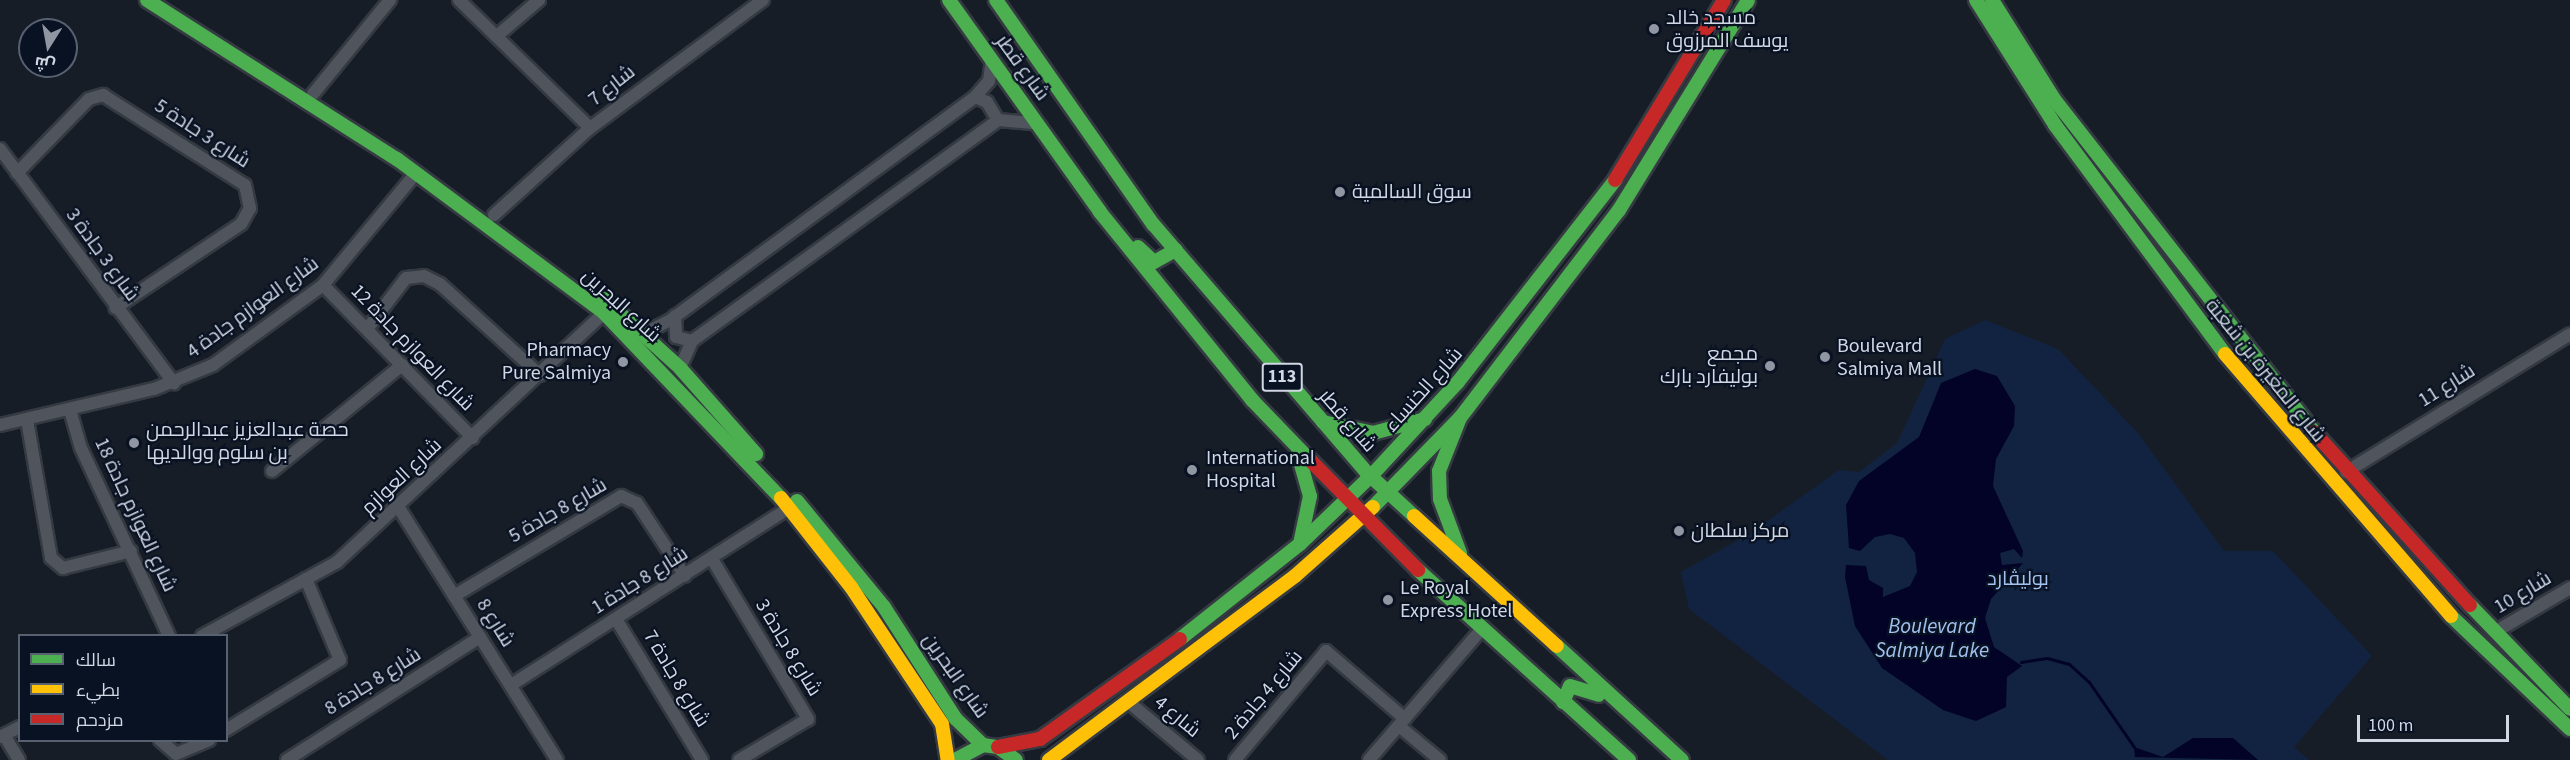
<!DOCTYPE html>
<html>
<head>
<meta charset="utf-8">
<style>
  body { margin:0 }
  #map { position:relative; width:2570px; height:760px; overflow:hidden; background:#171d27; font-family:"Source Sans 3",Cairo,sans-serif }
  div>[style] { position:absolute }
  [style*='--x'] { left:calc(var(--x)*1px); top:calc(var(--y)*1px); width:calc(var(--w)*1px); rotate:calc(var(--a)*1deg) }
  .green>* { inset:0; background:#112341 }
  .water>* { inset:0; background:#020326 }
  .stream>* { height:3px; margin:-1.5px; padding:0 1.5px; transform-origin:1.5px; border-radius:1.5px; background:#020326 }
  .roads { filter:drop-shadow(2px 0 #353a42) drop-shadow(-2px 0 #353a42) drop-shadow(0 2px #353a42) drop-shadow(0 -2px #353a42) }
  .street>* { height:12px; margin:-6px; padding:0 6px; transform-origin:6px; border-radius:6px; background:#50555d }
  .fast>* { height:14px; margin:-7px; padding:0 7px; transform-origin:7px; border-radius:7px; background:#4caf50 }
  .slow>* { height:14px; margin:-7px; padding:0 7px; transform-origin:7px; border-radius:7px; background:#ffc107 }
  .jam>* { height:14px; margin:-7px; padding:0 7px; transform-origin:7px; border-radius:7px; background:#c62828 }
  .dots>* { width:16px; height:16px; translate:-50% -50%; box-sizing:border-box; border:3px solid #081223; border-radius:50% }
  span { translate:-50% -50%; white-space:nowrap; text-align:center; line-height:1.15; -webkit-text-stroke:4.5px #081223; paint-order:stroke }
  .shield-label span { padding:2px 4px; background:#081223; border:2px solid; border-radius:4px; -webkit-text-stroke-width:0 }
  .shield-label { font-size:18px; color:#d1d8e4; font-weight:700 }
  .poi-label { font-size:20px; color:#d1d8e4 }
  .left { translate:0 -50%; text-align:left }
  .right { translate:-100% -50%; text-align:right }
  .street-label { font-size:20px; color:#d1d8e4 }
  .park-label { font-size:20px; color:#a2c0f0 }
  .water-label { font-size:21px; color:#a2c0ef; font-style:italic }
  .legend { position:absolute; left:18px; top:634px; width:210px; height:108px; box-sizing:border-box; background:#081223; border:2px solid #586170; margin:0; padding:8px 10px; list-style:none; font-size:18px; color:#d1d8e4 }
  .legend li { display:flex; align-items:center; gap:12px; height:30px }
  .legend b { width:30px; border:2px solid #586170 }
  .north { position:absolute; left:18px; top:18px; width:60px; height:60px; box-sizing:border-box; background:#081223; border:2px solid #586170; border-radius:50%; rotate:191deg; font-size:16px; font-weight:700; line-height:24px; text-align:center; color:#d1d8e4 }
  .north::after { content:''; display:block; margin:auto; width:21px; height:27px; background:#9097a2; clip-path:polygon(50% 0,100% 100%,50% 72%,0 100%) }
  .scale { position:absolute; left:2357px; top:715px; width:152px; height:27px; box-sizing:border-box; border:3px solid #d1d8e4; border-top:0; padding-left:8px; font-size:18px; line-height:21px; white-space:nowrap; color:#d1d8e4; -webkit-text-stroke:4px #081223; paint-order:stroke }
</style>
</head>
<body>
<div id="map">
  <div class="green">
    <i style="clip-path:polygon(1985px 320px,2058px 349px,2138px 433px,2224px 551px,2273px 551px,2372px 656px,2294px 747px,2309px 760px,1888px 760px,1689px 609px,1681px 572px,1749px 534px,1839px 470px,1859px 472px,1897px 443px,1945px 339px)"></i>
  </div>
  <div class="water">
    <i style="clip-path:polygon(1975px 369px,1997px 376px,2015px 406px,2014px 426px,1996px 459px,1993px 486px,2023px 551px,2022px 558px,2014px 549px,2000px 553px,2002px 565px,2023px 563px,1991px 599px,1985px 618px,1994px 647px,2022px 666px,2007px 677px,2006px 707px,1976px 721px,1943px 710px,1882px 668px,1855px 626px,1845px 577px,1846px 565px,1866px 566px,1869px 580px,1883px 588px,1883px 597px,1910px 586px,1917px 572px,1915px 553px,1904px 538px,1890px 534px,1875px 537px,1860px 551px,1849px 548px,1846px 505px,1859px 481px,1919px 437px,1941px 383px)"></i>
    <i style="clip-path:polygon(2193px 738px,2233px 738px,2258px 760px,2135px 757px,2134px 747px,2163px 757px)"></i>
  </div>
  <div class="stream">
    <i style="--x:2021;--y:662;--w:26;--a:-9"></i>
    <i style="--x:2047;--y:658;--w:23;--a:15"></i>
    <i style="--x:2069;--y:664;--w:27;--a:42"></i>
    <i style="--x:2089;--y:682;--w:79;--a:55.3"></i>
  </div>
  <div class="roads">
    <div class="street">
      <i style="--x:459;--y:0;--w:183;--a:44.3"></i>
      <i style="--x:498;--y:35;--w:54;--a:-40.5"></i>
      <i style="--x:313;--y:94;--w:122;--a:-50.7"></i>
      <i style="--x:975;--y:97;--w:13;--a:23"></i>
      <i style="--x:987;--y:102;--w:21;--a:59"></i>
      <i style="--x:0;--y:149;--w:292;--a:53.4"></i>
      <i style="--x:17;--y:173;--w:103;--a:-45.8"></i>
      <i style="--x:89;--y:99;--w:15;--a:-16"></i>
      <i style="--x:103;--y:95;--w:168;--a:32.4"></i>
      <i style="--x:245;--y:185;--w:24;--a:78"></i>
      <i style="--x:250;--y:208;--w:18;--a:119"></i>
      <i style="--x:241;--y:224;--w:151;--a:146.3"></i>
      <i style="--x:494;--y:215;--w:130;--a:-42.2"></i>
      <i style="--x:590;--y:128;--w:215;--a:-36.5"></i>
      <i style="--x:323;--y:285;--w:214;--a:45.6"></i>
      <i style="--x:675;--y:316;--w:21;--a:87"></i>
      <i style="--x:676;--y:337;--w:16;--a:14"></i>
      <i style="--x:367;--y:329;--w:64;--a:-52.6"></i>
      <i style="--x:406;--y:278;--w:18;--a:-6"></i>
      <i style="--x:424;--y:276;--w:18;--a:27"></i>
      <i style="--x:440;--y:284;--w:135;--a:42.3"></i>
      <i style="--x:639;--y:329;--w:10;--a:11"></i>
      <i style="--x:649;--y:331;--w:22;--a:-27"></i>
      <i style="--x:669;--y:321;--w:379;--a:-36.2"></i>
      <i style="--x:975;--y:97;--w:21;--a:-49"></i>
      <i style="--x:989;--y:81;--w:21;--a:-82"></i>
      <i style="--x:680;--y:368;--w:30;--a:-66"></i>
      <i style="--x:692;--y:341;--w:377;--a:-35.8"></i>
      <i style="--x:998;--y:120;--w:37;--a:5"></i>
      <i style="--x:70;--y:410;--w:40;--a:74"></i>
      <i style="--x:81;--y:448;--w:208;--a:64.9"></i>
      <i style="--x:27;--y:420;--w:140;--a:80.1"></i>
      <i style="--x:51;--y:558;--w:16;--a:40"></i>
      <i style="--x:63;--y:568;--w:70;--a:-14"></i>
      <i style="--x:0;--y:425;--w:158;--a:-13.2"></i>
      <i style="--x:154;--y:389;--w:64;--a:-22.1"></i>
      <i style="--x:213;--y:365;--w:136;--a:-36"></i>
      <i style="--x:323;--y:285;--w:146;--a:-50.3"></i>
      <i style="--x:272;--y:471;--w:168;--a:-39.2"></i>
      <i style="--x:2346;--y:472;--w:263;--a:-31.6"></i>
      <i style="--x:399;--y:508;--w:297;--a:57.9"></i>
      <i style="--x:712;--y:559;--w:187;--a:59"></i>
      <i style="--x:808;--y:719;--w:80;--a:149.3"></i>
      <i style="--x:454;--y:596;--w:195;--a:-30.9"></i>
      <i style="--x:621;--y:496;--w:17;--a:24"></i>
      <i style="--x:637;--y:503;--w:87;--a:56.7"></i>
      <i style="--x:616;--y:619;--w:165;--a:58.6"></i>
      <i style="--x:2495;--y:632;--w:87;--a:-30.4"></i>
      <i style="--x:202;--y:636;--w:154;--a:-28.7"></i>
      <i style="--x:337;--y:562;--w:365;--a:-43"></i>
      <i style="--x:511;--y:685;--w:330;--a:-32.5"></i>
      <i style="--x:1131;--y:704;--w:87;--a:39.9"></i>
      <i style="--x:1399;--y:726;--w:53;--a:39.7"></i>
      <i style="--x:226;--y:730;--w:134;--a:-31.6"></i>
      <i style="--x:340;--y:660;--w:88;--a:-112.8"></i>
      <i style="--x:4;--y:735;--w:29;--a:59"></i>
      <i style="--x:0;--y:737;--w:22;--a:-27"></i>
      <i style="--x:160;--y:740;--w:21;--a:41"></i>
      <i style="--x:176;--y:754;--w:36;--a:-23"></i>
      <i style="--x:287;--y:760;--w:229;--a:-32.5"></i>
      <i style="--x:1235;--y:760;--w:142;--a:-50.1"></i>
      <i style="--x:1326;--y:651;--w:104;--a:40.7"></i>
      <i style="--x:1369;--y:760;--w:172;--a:-49.3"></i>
    </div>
    <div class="fast">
      <i style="--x:147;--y:0;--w:296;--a:32.5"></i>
      <i style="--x:397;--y:159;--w:258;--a:36.6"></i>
      <i style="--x:604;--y:313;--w:256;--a:46.3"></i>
      <i style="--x:949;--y:0;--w:260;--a:54.5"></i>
      <i style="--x:1100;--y:212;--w:242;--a:51"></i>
      <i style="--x:1252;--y:400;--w:85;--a:46"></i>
      <i style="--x:996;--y:0;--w:274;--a:55"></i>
      <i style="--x:1153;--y:224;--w:327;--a:49.3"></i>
      <i style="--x:1366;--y:472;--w:65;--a:42.5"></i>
      <i style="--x:1976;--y:0;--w:148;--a:57.7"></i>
      <i style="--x:2055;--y:125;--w:285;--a:53.4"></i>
      <i style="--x:1992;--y:0;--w:117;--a:57.9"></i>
      <i style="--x:2054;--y:99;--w:422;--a:52"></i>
      <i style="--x:1138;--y:247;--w:22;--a:43"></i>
      <i style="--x:1154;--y:262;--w:25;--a:-29"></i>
      <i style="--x:604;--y:299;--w:103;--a:42.2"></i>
      <i style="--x:680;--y:368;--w:115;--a:48.5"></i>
      <i style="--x:1460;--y:418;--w:57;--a:111.6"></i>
      <i style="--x:1439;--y:471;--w:28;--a:88"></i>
      <i style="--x:1440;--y:499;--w:58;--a:69.7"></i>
      <i style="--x:1323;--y:422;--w:51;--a:12.4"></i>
      <i style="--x:1373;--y:433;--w:54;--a:-15.1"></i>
      <i style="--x:1298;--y:454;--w:44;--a:74.1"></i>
      <i style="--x:1310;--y:496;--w:49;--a:101.8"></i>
      <i style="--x:797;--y:501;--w:137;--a:50.6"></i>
      <i style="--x:884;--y:607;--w:133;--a:57.3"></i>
      <i style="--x:956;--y:719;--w:37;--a:44"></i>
      <i style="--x:1373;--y:507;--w:124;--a:-45.7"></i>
      <i style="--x:1460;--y:418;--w:262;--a:-52.6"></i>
      <i style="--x:1619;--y:210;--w:246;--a:-58.4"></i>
      <i style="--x:1418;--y:570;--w:284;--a:42"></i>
      <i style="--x:2470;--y:605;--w:144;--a:46.1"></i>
      <i style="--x:2451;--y:616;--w:164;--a:43.5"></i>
      <i style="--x:1180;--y:639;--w:153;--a:-38.4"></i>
      <i style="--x:1300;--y:544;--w:98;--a:-43.8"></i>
      <i style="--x:1371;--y:476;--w:128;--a:-47.2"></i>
      <i style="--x:1458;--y:382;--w:256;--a:-52.1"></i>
      <i style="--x:1557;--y:646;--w:169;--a:42.4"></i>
      <i style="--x:1563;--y:702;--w:17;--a:-66"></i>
      <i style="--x:1570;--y:686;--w:30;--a:17"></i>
      <i style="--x:955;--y:760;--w:32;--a:-28"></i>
      <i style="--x:983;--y:745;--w:15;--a:8"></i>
      <i style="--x:998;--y:747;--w:22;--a:36"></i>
    </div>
    <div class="slow">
      <i style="--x:2225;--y:354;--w:346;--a:49.2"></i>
      <i style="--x:781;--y:498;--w:113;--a:51.8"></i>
      <i style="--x:851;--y:587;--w:164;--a:56.4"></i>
      <i style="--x:942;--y:724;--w:36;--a:81"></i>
      <i style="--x:1414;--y:516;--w:193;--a:42.3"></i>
      <i style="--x:1049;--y:760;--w:307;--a:-36.8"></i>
      <i style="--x:1295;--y:576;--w:104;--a:-41.5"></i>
    </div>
    <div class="jam">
      <i style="--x:1615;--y:180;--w:210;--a:-58.8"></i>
      <i style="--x:2314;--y:432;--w:233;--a:48"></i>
      <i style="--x:1311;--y:461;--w:153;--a:45.5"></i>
      <i style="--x:998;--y:747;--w:43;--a:-10.8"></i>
      <i style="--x:1040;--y:739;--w:172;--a:-35.5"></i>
    </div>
  </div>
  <div class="dots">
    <i style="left:1654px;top:29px;background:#9097a2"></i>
    <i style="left:1340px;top:192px;background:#9097a2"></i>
    <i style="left:1825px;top:357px;background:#9097a2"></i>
    <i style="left:623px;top:362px;background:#9097a2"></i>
    <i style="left:1770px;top:366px;background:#9097a2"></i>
    <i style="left:134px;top:443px;background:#9097a2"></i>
    <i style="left:1192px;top:470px;background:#9097a2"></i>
    <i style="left:1679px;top:531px;background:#9097a2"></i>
    <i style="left:1388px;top:600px;background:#9097a2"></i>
  </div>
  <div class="shield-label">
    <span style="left:1282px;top:377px">113</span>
  </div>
  <div class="poi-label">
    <span class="left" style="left:1666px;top:30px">مسجد خالد<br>يوسف المرزوق</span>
    <span class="left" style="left:1352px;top:192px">سوق السالمية</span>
    <span class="left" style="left:1837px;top:358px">Boulevard<br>Salmiya Mall</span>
    <span class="right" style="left:611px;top:362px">Pharmacy<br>Pure Salmiya</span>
    <span class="right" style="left:1758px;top:366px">مجمع<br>بوليفارد بارك</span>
    <span class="left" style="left:146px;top:442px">حصة عبدالعزيز عبدالرحمن<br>بن سلوم ووالديها</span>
    <span class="left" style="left:1206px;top:470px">International<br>Hospital</span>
    <span class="left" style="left:1691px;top:531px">مركز سلطان</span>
    <span class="left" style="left:1400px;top:600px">Le Royal<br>Express Hotel</span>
  </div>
  <div class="street-label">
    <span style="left:1022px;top:68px;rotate:54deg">شارع قطر</span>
    <span style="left:612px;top:86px;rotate:-38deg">شارع 7</span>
    <span style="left:202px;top:134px;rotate:33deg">شارع 3 جادة 5</span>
    <span style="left:102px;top:255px;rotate:54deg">شارع 3 جادة 3</span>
    <span style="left:621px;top:306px;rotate:42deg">شارع البحرين</span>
    <span style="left:253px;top:308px;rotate:-36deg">شارع العوازم جادة 4</span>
    <span style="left:412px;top:348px;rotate:46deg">شارع العوازم جادة 12</span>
    <span style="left:2265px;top:371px;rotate:51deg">شارع المغيرة بن شعبة</span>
    <span style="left:2447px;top:386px;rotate:-32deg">شارع 11</span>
    <span style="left:1424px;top:390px;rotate:-48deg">شارع الخنساء</span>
    <span style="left:1347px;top:421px;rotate:49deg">شارع قطر</span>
    <span style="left:402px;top:477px;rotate:-43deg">شارع العوازم</span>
    <span style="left:558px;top:511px;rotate:-30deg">شارع 8 جادة 5</span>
    <span style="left:135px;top:515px;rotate:65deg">شارع العوازم جادة 18</span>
    <span style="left:640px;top:581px;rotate:-32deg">شارع 8 جادة 1</span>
    <span style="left:2523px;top:593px;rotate:-31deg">شارع 10</span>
    <span style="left:495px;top:623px;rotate:58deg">شارع 8</span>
    <span style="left:788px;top:648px;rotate:59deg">شارع 8 جادة 3</span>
    <span style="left:955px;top:676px;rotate:55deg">شارع البحرين</span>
    <span style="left:676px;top:679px;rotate:59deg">شارع 8 جادة 7</span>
    <span style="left:373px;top:682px;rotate:-32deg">شارع 8 جادة 8</span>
    <span style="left:1264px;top:695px;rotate:-50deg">شارع 4 جادة 2</span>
    <span style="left:1177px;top:717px;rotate:40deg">شارع 4</span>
  </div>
  <div class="park-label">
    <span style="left:2018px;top:579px">بوليڤارد</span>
  </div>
  <div class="water-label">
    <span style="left:1932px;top:638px">Boulevard<br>Salmiya Lake</span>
  </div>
  <ul class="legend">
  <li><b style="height:8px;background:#4caf50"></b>سالك</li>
  <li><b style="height:8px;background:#ffc107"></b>بطيء</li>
  <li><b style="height:8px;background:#c62828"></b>مزدحم</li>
  </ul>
  <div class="north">ش</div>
  <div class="scale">100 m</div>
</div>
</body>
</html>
